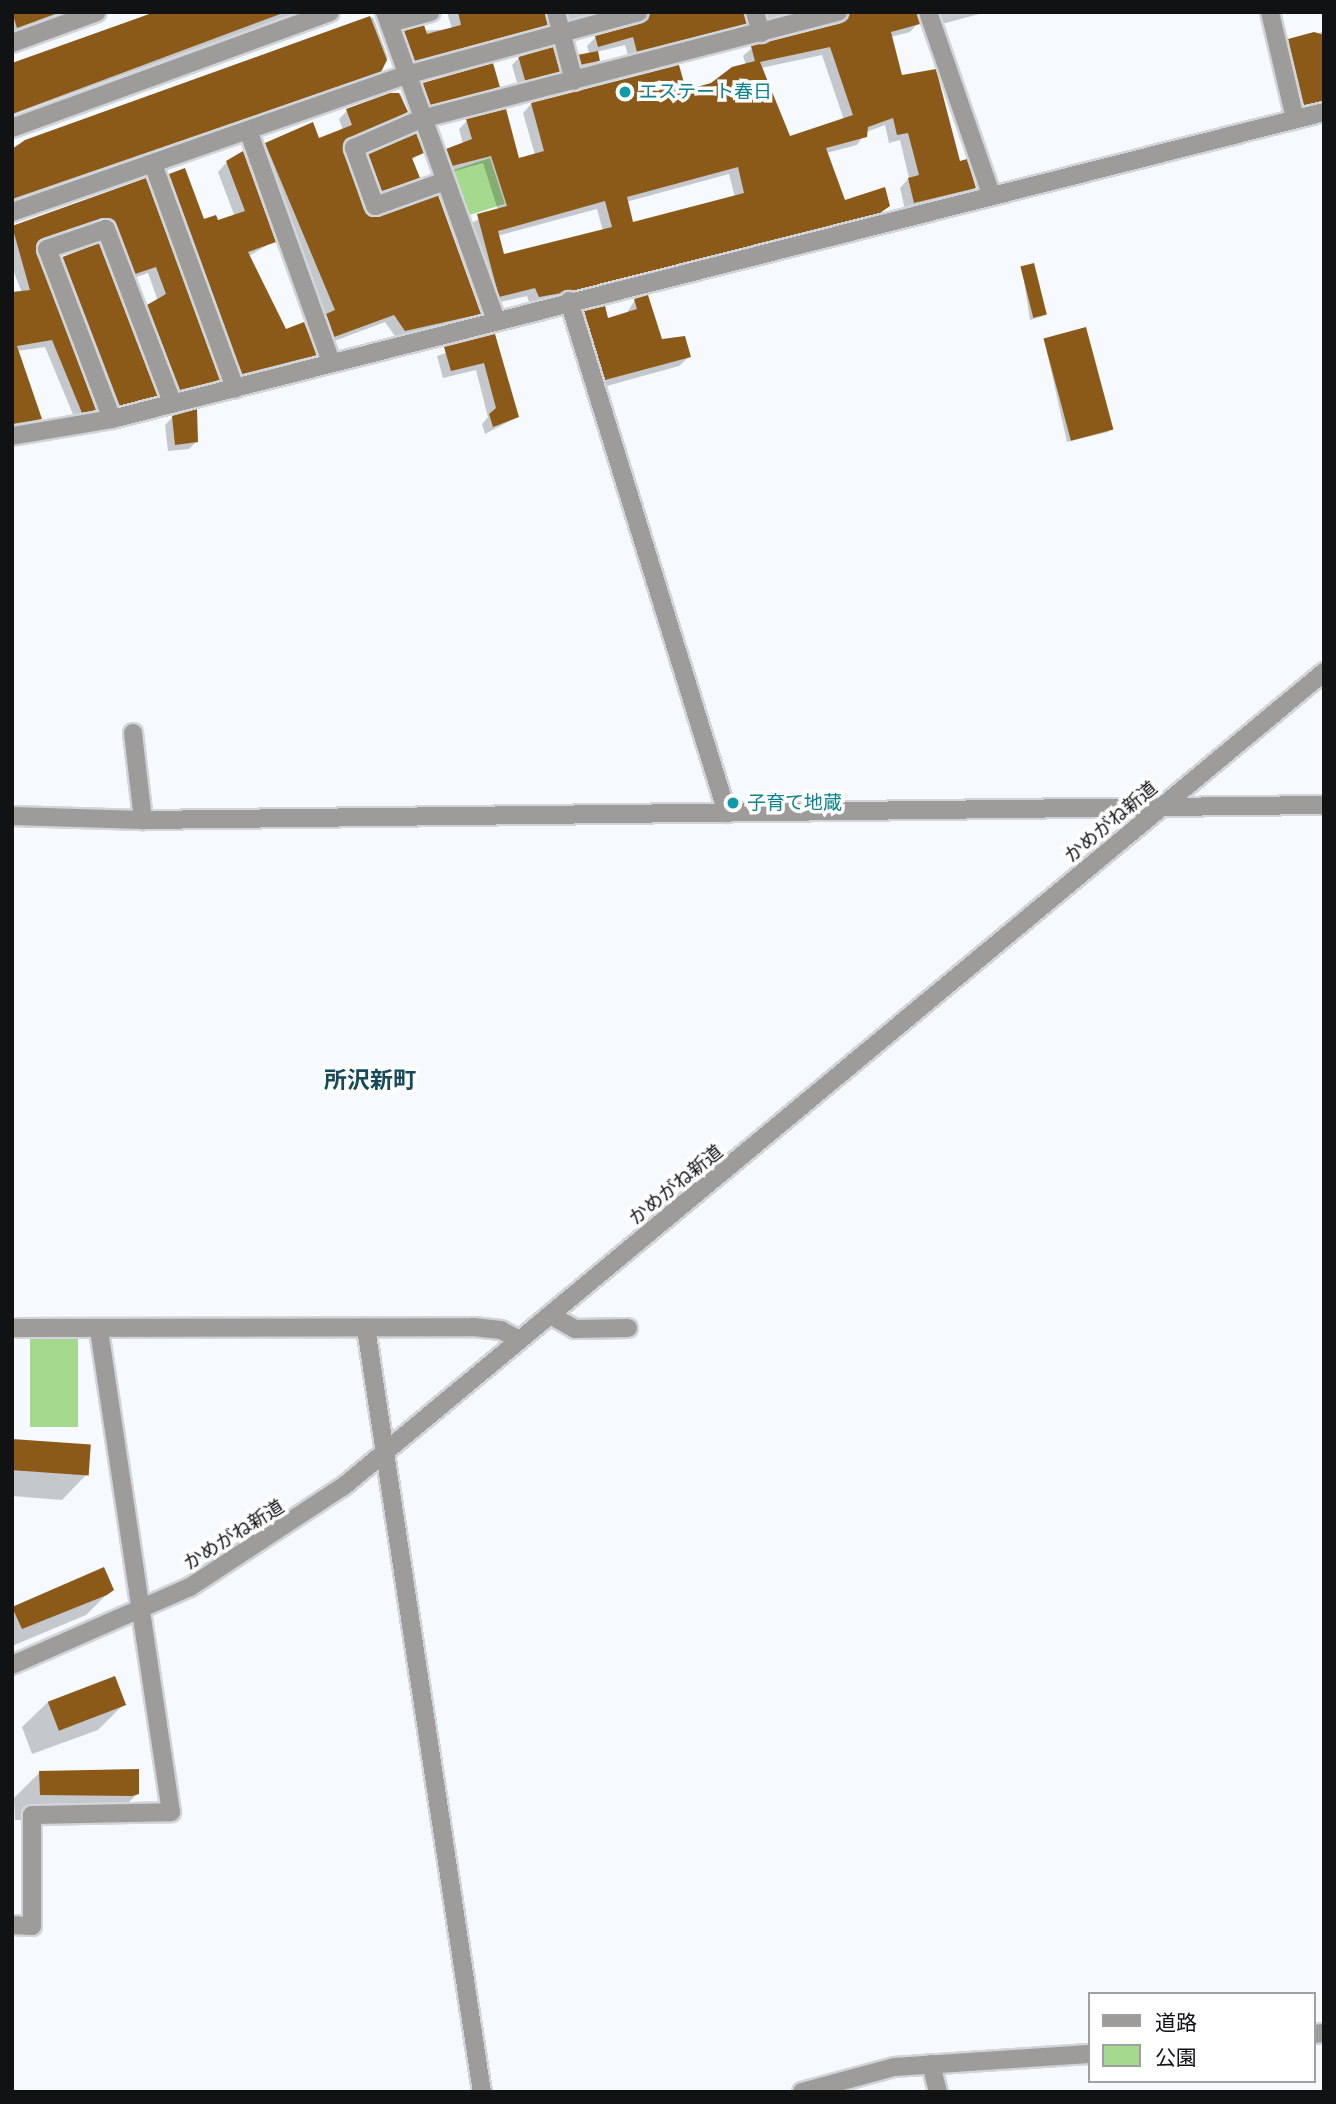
<!DOCTYPE html>
<html>
<head>
<meta charset="utf-8">
<style>
  body { margin:0 }
  #map { position:relative; width:1336px; height:2104px; overflow:hidden; background:#f6faff; font-family:"DejaVu Sans","Noto Sans JP",sans-serif }
  div>[style] { position:absolute }
  [style*='--x'] { left:calc(var(--x)*1px); top:calc(var(--y)*1px); width:calc(var(--w)*1px); rotate:calc(var(--a)*1deg) }
  .green>* { inset:0; background:#a5d98e; transform-origin:0 0 }
  .shadow>* { inset:0; background:#0003 }
  .building>* { inset:0; background:#8b5a19; transform-origin:0 0 }
  .roads { filter:drop-shadow(2px 0 #d1d5d9) drop-shadow(-2px 0 #d1d5d9) drop-shadow(0 2px #d1d5d9) drop-shadow(0 -2px #d1d5d9) }
  .minor>* { height:18px; margin:-9px; padding:0 9px; transform-origin:9px; border-radius:9px; background:#9d9c9a }
  .tertiary>* { height:18px; margin:-9px; padding:0 9px; transform-origin:9px; border-radius:9px; background:#9d9c9a }
  .dots>* { width:19px; height:19px; translate:-50% -50%; box-sizing:border-box; border:4px solid #fff; border-radius:50% }
  span { translate:-50% -50%; white-space:nowrap; text-align:center; line-height:1.15; -webkit-text-stroke:7px #fff; paint-order:stroke }
  .culture-label { font-size:19px; color:#0d838f }
  .left { translate:0 -50%; text-align:left }
  .street-label { font-size:19px; color:#101214 }
  .quarter-label { font-size:23px; color:#154a59; font-weight:700 }
  .frame { position:absolute; inset:0; border:14px solid #101214; pointer-events:none }
  .legend { position:absolute; left:1088px; top:1992px; width:228px; height:91px; box-sizing:border-box; background:#fff; border:2px solid #9fa0a1; margin:0; padding:9px 12px; list-style:none; font-size:21px; color:#101214 }
  .legend li { display:flex; align-items:center; gap:14px; height:35px }
  .legend b { width:35px; border:2px solid #9fa0a1 }
</style>
</head>
<body>
<div id="map">
  <div class="green">
    <i style="left:490px;top:158px;width:48px;height:45px;rotate:72deg"></i>
    <i style="left:30px;top:1338px;width:48px;height:89px"></i>
  </div>
  <div class="shadow">
    <i style="clip-path:polygon(12px 12px,81px 12px,12px 39px)"></i>
    <i style="clip-path:polygon(155px 12px,298px 12px,12px 115px,12px 64px)"></i>
    <i style="clip-path:polygon(447px 12px,544px 12px,546px 24px,537px 33px,406px 68px,396px 41px,405px 32px,452px 29px)"></i>
    <i style="clip-path:polygon(555px 12px,614px 12px,561px 26px)"></i>
    <i style="clip-path:polygon(633px 12px,743px 12px,745px 23px,736px 32px,629px 59px,625px 45px,596px 52px,598px 61px,590px 69px,574px 73px,572px 65px,590px 55px,587px 46px,596px 37px,638px 26px,642px 17px)"></i>
    <i style="clip-path:polygon(754px 12px,813px 12px,760px 26px)"></i>
    <i style="clip-path:polygon(evenodd,834px 12px,916px 12px,918px 23px,910px 32px,890px 37px,901px 77px,974px 188px,966px 196px,905px 210px,900px 188px,909px 178px,900px 140px,889px 143px,885px 125px,866px 132px,857px 145px,826px 153px,844px 202px,888px 205px,870px 221px,530px 305px,527px 296px,491px 304px,469px 224px,498px 210px,483px 163px,444px 174px,439px 159px,463px 144px,459px 129px,467px 121px,517px 160px,535px 155px,523px 113px,531px 104px,712px 85px,746px 65px,743px 56px,752px 48px,838px 26px,843px 17px,834px 12px,822px 55px,844px 120px,789px 139px,761px 68px,822px 55px,834px 12px,729px 174px,735px 197px,632px 224px,626px 202px,729px 174px,834px 12px,597px 209px,603px 231px,503px 256px,497px 236px,597px 209px)"></i>
    <i style="clip-path:polygon(928px 12px,987px 12px,934px 26px)"></i>
    <i style="clip-path:polygon(373px 17px,388px 58px,370px 78px,12px 204px,12px 149px)"></i>
    <i style="clip-path:polygon(1324px 31px,1324px 98px,1295px 106px,1324px 106px,1295px 113px,1280px 49px)"></i>
    <i style="clip-path:polygon(519px 58px,558px 71px,518px 86px,512px 65px)"></i>
    <i style="clip-path:polygon(423px 84px,498px 87px,425px 109px,418px 89px)"></i>
    <i style="clip-path:polygon(401px 94px,407px 111px,399px 120px,345px 143px,341px 152px,371px 219px,437px 198px,479px 313px,471px 321px,397px 339px,385px 322px,326px 344px,319px 323px,326px 316px,258px 153px,266px 145px,318px 140px,343px 130px,339px 119px,347px 111px)"></i>
    <i style="clip-path:polygon(422px 152px,411px 160px,418px 177px,413px 183px,376px 196px,364px 161px,369px 156px)"></i>
    <i style="clip-path:polygon(227px 162px,274px 241px,249px 256px,285px 331px,315px 355px,306px 364px,233px 382px,161px 184px,170px 175px,203px 221px,217px 223px,235px 217px,218px 172px)"></i>
    <i style="clip-path:polygon(145px 180px,218px 379px,172px 397px,141px 314px,158px 301px,148px 273px,128px 280px,94px 225px,34px 247px,94px 410px,75px 419px,45px 347px,17px 351px,40px 419px,12px 432px,12px 295px,22px 293px,12px 267px,12px 228px)"></i>
    <i style="clip-path:polygon(63px 257px,156px 395px,148px 403px,111px 412px,55px 265px)"></i>
    <i style="clip-path:polygon(1022px 268px,1045px 314px,1041px 317px,1030px 320px)"></i>
    <i style="clip-path:polygon(635px 300px,661px 341px,689px 357px,679px 366px,596px 389px,575px 323px,585px 313px,607px 320px,626px 314px)"></i>
    <i style="clip-path:polygon(494px 336px,517px 417px,485px 434px,482px 424px,488px 417px,476px 370px,443px 378px,437px 356px)"></i>
    <i style="clip-path:polygon(1044px 339px,1111px 428px,1108px 432px,1067px 442px)"></i>
    <i style="clip-path:polygon(173px 417px,197px 441px,189px 449px,168px 451px,165px 425px)"></i>
    <i style="clip-path:polygon(12px 1440px,87px 1474px,62px 1500px,12px 1496px)"></i>
    <i style="clip-path:polygon(103px 1569px,112px 1589px,86px 1615px,12px 1646px,12px 1609px)"></i>
    <i style="clip-path:polygon(48px 1702px,124px 1704px,98px 1730px,32px 1754px,22px 1727px)"></i>
    <i style="clip-path:polygon(40px 1772px,138px 1793px,112px 1819px,15px 1820px,14px 1798px)"></i>
  </div>
  <div class="building">
    <i style="clip-path:polygon(12px 12px,55px 12px,55px 14px,17px 28px)"></i>
    <i style="clip-path:polygon(155px 12px,283px 13px,12px 114px,12px 63px)"></i>
    <i style="clip-path:polygon(458px 12px,545px 12px,548px 25px,415px 61px,404px 31px,424px 25px,427px 34px,461px 25px)"></i>
    <i style="clip-path:polygon(650px 12px,744px 12px,747px 24px,637px 52px,633px 37px,598px 47px,595px 36px,643px 23px)"></i>
    <i style="clip-path:polygon(evenodd,850px 12px,917px 12px,920px 24px,891px 32px,902px 75px,936px 69px,960px 161px,967px 159px,976px 188px,914px 203px,908px 178px,919px 175px,908px 133px,897px 135px,893px 118px,868px 127px,867px 137px,826px 148px,845px 200px,885px 187px,890px 206px,880px 213px,573px 291px,539px 297px,535px 288px,499px 297px,477px 214px,507px 206px,491px 156px,452px 166px,446px 149px,472px 139px,466px 119px,506px 109px,519px 158px,544px 151px,531px 103px,679px 65px,686px 90px,711px 83px,732px 67px,755px 61px,751px 46px,842px 23px,850px 12px,830px 47px,853px 115px,790px 136px,760px 62px,830px 47px,850px 12px,738px 167px,744px 193px,633px 222px,627px 197px,738px 167px,850px 12px,605px 201px,612px 227px,504px 254px,498px 231px,605px 201px)"></i>
    <i style="clip-path:polygon(370px 16px,387px 60px,381px 72px,12px 199px,12px 149px,25px 140px)"></i>
    <i style="clip-path:polygon(1314px 32px,1324px 35px,1324px 101px,1304px 105px,1288px 39px)"></i>
    <i style="left:553px;top:47px;width:26px;height:36px;rotate:74deg"></i>
    <i style="left:598px;top:51px;width:10px;height:20px;rotate:79deg"></i>
    <i style="left:493px;top:63px;width:25px;height:73px;rotate:74deg"></i>
    <i style="clip-path:polygon(390px 93px,399px 93px,408px 112px,343px 146px,364px 210px,378px 217px,438px 195px,481px 314px,405px 331px,394px 315px,334px 337px,326px 314px,335px 310px,265px 143px,313px 122px,319px 138px,352px 125px,346px 109px)"></i>
    <i style="clip-path:polygon(416px 133px,424px 153px,412px 158px,420px 178px,382px 191px,368px 154px)"></i>
    <i style="clip-path:polygon(243px 151px,276px 242px,248px 252px,286px 329px,304px 322px,317px 355px,242px 374px,169px 174px,185px 168px,204px 219px,216px 215px,218px 220px,245px 211px,226px 161px)"></i>
    <i style="clip-path:polygon(146px 178px,220px 380px,180px 390px,147px 305px,166px 294px,156px 267px,135px 274px,116px 224px,102px 218px,43px 238px,36px 248px,96px 410px,82px 413px,52px 340px,17px 346px,42px 419px,12px 424px,12px 292px,30px 290px,12px 226px)"></i>
    <i style="left:99px;top:243px;width:164px;height:39px;rotate:69deg"></i>
    <i style="left:1034px;top:263px;width:53px;height:14px;rotate:76deg"></i>
    <i style="clip-path:polygon(648px 295px,662px 339px,685px 336px,691px 357px,605px 380px,584px 311px,605px 306px,608px 318px,637px 309px,634px 299px)"></i>
    <i style="left:1086px;top:327px;width:106px;height:44px;rotate:75deg"></i>
    <i style="clip-path:polygon(495px 334px,519px 417px,493px 427px,489px 414px,496px 408px,484px 363px,451px 371px,444px 347px)"></i>
    <i style="clip-path:polygon(197px 409px,198px 442px,175px 445px,172px 416px)"></i>
    <i style="left:12px;top:1439px;width:79px;height:31px;rotate:4deg"></i>
    <i style="clip-path:polygon(104px 1567px,114px 1590px,107px 1595px,22px 1629px,12px 1607px)"></i>
    <i style="left:115px;top:1676px;width:31px;height:72px;rotate:69deg"></i>
    <i style="clip-path:polygon(139px 1769px,139px 1794px,132px 1796px,40px 1795px,39px 1771px)"></i>
  </div>
  <div class="roads">
    <div class="minor">
      <i style="--x:385;--y:12;--w:328;--a:70.2"></i>
      <i style="--x:556;--y:12;--w:71;--a:75.4"></i>
      <i style="--x:755;--y:12;--w:22;--a:74"></i>
      <i style="--x:928;--y:12;--w:193;--a:70.9"></i>
      <i style="--x:1270;--y:12;--w:110;--a:76.8"></i>
      <i style="--x:389;--y:23;--w:43;--a:-14.7"></i>
      <i style="--x:12;--y:43;--w:90;--a:-20"></i>
      <i style="--x:12;--y:128;--w:338;--a:-20"></i>
      <i style="--x:248;--y:130;--w:246;--a:70.3"></i>
      <i style="--x:153;--y:164;--w:239;--a:69.9"></i>
      <i style="--x:445;--y:181;--w:74;--a:160.3"></i>
      <i style="--x:375;--y:206;--w:62;--a:-109.9"></i>
      <i style="--x:354;--y:148;--w:73;--a:-23.4"></i>
      <i style="--x:421;--y:119;--w:431;--a:-14.4"></i>
      <i style="--x:12;--y:212;--w:417;--a:-19.2"></i>
      <i style="--x:406;--y:75;--w:241;--a:-15.1"></i>
      <i style="--x:569;--y:301;--w:536;--a:72.85"></i>
      <i style="--x:112;--y:419;--w:182;--a:-110.9"></i>
      <i style="--x:47;--y:249;--w:62;--a:-18.7"></i>
      <i style="--x:106;--y:229;--w:187;--a:69.1"></i>
      <i style="--x:12;--y:436;--w:101;--a:-9.6"></i>
      <i style="--x:112;--y:419;--w:1250;--a:-14.21"></i>
      <i style="--x:133;--y:733;--w:88;--a:83.4"></i>
      <i style="--x:12;--y:816;--w:131;--a:1.7"></i>
      <i style="--x:143;--y:820;--w:1181;--a:-0.73"></i>
      <i style="--x:550;--y:1315;--w:29;--a:29"></i>
      <i style="--x:575;--y:1329;--w:53;--a:-1.1"></i>
      <i style="--x:12;--y:1328;--w:461;--a:-0.1"></i>
      <i style="--x:473;--y:1327;--w:28;--a:6"></i>
      <i style="--x:501;--y:1330;--w:21;--a:29"></i>
      <i style="--x:366;--y:1328;--w:773;--a:81.37"></i>
      <i style="--x:12;--y:1925;--w:20;--a:3"></i>
      <i style="--x:32;--y:1926;--w:111;--a:-90"></i>
      <i style="--x:32;--y:1815;--w:139;--a:-1.2"></i>
      <i style="--x:171;--y:1812;--w:487;--a:-98.5"></i>
    </div>
    <div class="tertiary">
      <i style="--x:12;--y:1665;--w:194;--a:-23.7"></i>
      <i style="--x:190;--y:1587;--w:184;--a:-33.3"></i>
      <i style="--x:344;--y:1486;--w:1274;--a:-39.71"></i>
      <i style="--x:1313;--y:2034;--w:11;--a:-5"></i>
      <i style="--x:931;--y:2064;--w:29;--a:76"></i>
      <i style="--x:802;--y:2092;--w:95;--a:-15.2"></i>
      <i style="--x:894;--y:2067;--w:195;--a:-3.8"></i>
    </div>
  </div>
  <div class="dots">
    <i style="left:625px;top:92px;background:#0f9aa8"></i>
    <i style="left:733px;top:803px;background:#0f9aa8"></i>
  </div>
  <div class="culture-label">
    <span class="left" style="left:639px;top:92px">エステート春日</span>
    <span class="left" style="left:747px;top:803px">子育て地蔵</span>
  </div>
  <div class="street-label">
    <span style="left:1111px;top:822px;rotate:-40deg">かめがね新道</span>
    <span style="left:676px;top:1185px;rotate:-39deg">かめがね新道</span>
    <span style="left:234px;top:1535px;rotate:-32deg">かめがね新道</span>
  </div>
  <div class="quarter-label">
    <span style="left:370px;top:1080px">所沢新町</span>
  </div>
  <div class="frame"></div>
  <ul class="legend">
  <li><b style="height:9px;background:#9d9c9a"></b>道路</li>
  <li><b style="height:19px;background:#a5d98e"></b>公園</li>
  </ul>
</div>
</body>
</html>
